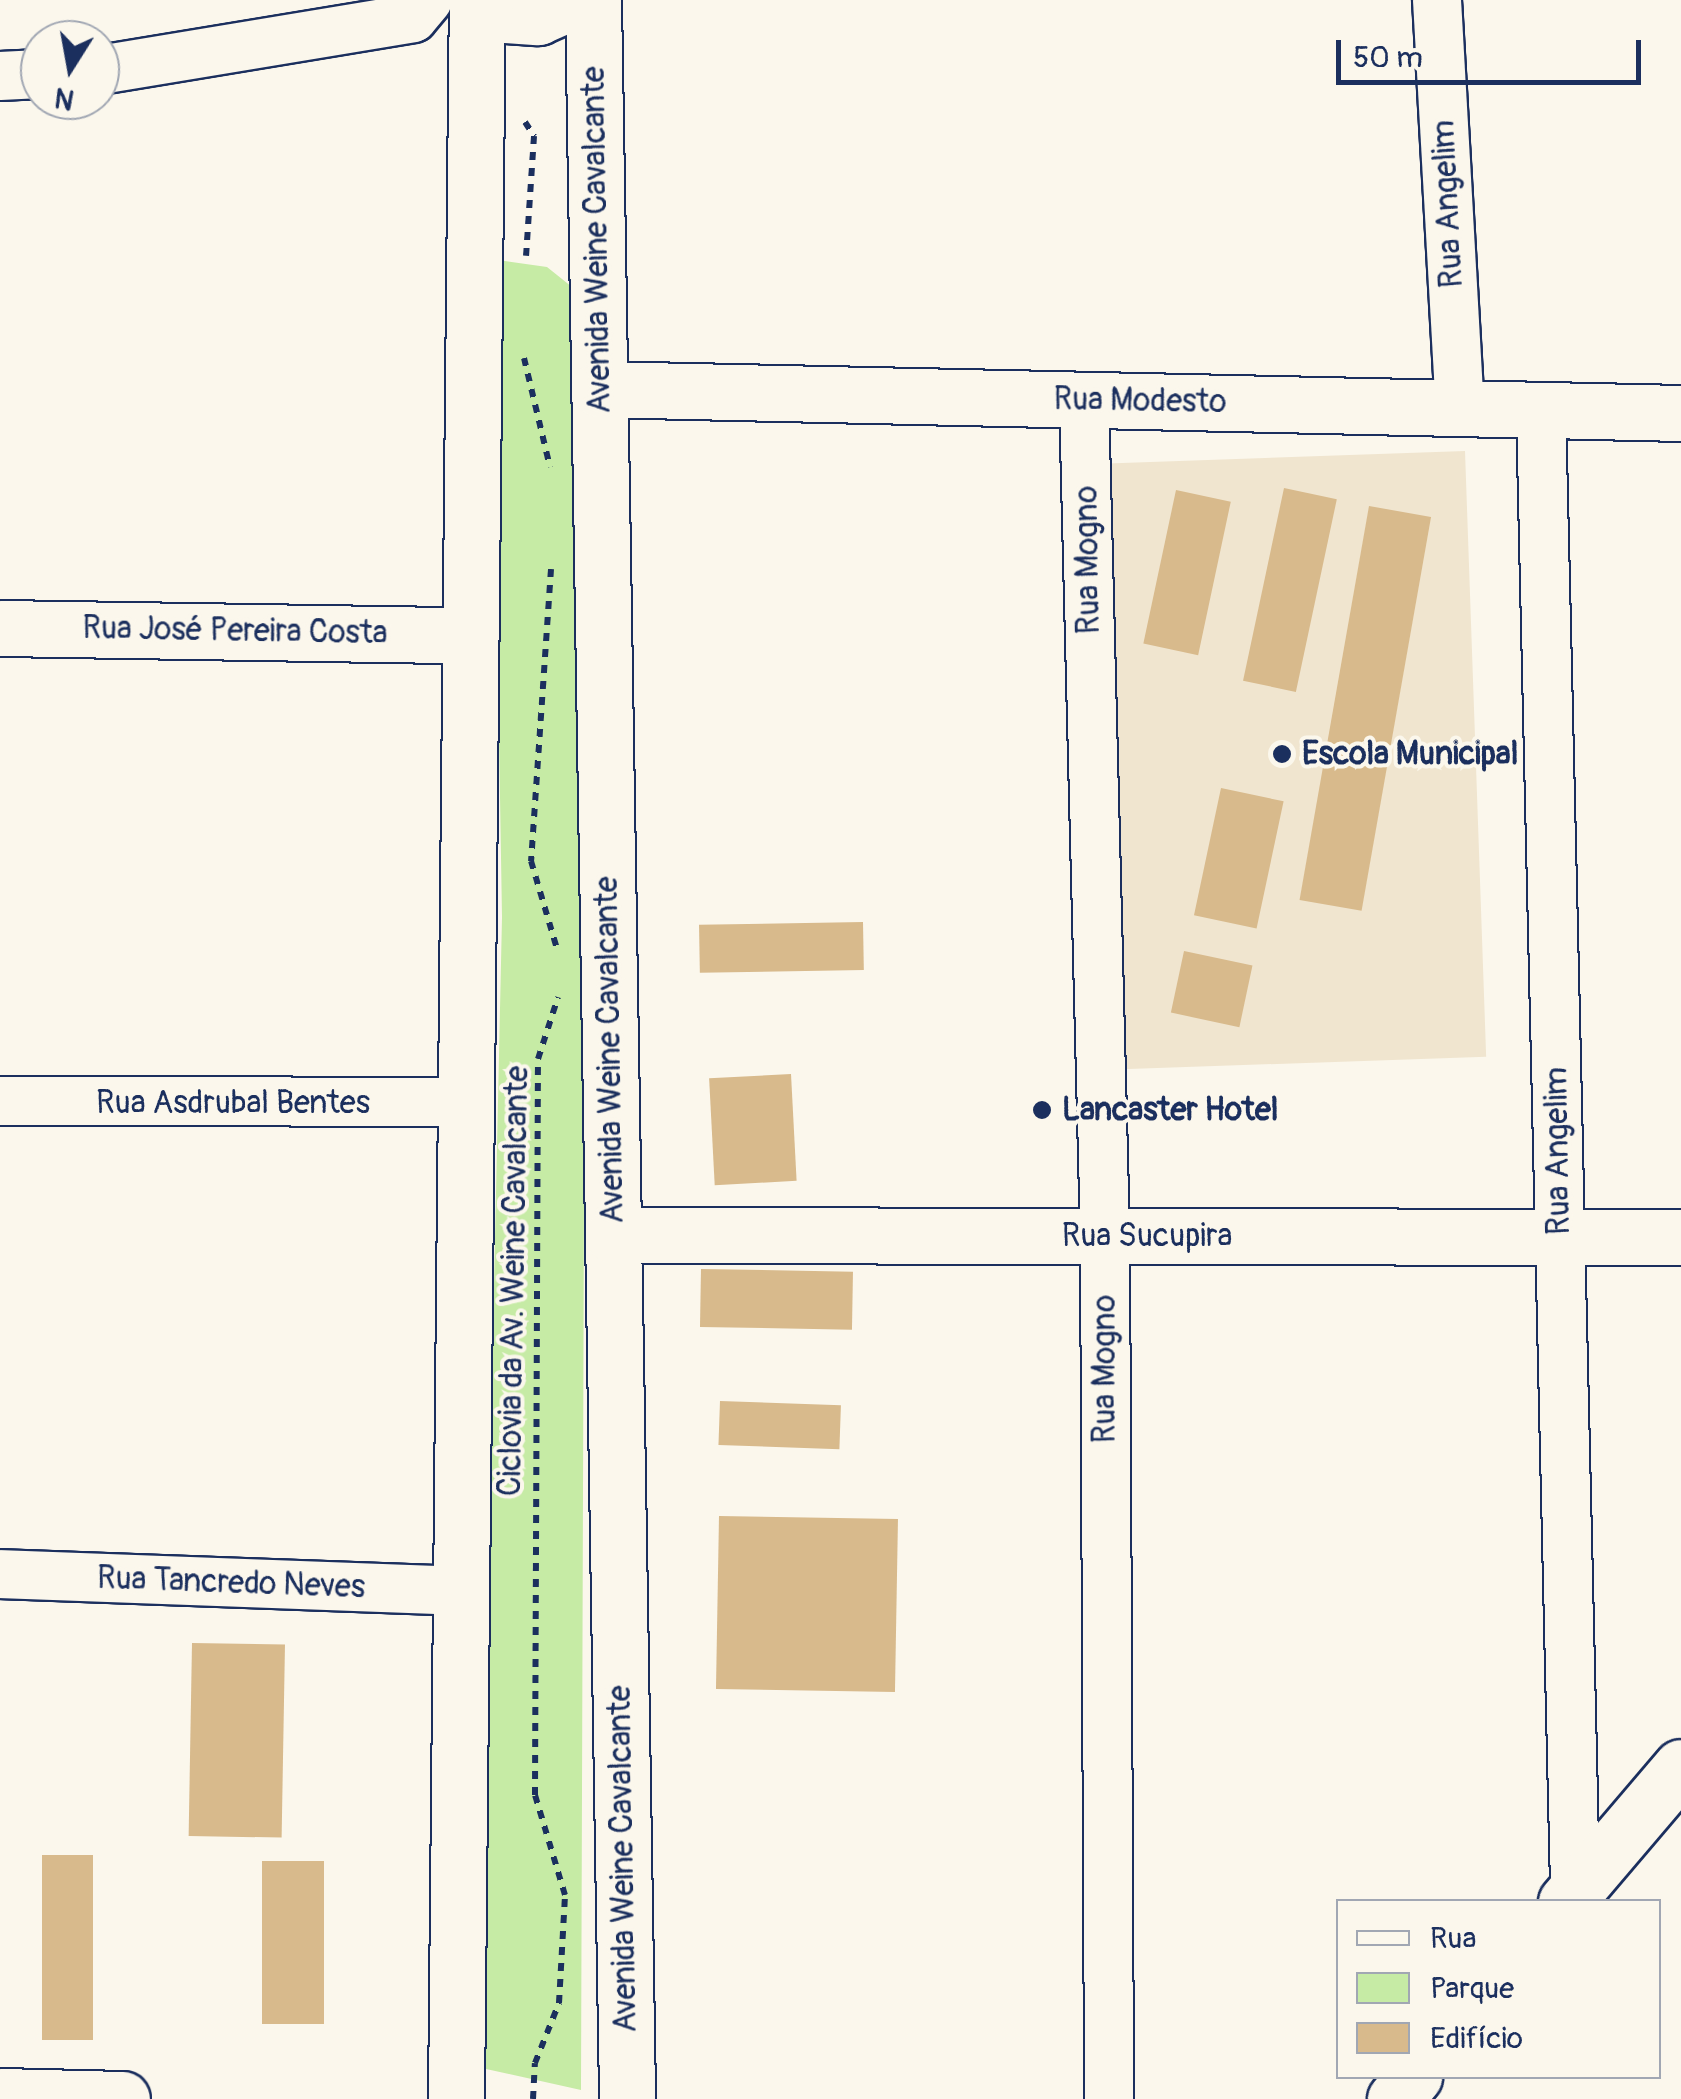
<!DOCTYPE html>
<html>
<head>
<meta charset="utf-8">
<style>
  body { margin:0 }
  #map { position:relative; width:1681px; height:2099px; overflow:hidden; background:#fbf7ec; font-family:Pangolin,sans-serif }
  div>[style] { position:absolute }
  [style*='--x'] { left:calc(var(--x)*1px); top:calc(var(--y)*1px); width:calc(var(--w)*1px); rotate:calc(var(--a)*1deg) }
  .built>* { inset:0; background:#f0e5cf; transform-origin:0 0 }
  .green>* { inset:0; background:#c6eba5 }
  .building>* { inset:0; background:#d8ba8c; transform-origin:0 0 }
  .path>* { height:6px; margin-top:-3px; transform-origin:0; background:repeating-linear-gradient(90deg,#1b2f5e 0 8px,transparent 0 16px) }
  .roads { filter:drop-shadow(2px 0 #1b2f5e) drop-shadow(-2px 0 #1b2f5e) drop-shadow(0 2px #1b2f5e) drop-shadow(0 -2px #1b2f5e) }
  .street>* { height:48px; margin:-24px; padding:0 24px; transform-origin:24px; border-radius:24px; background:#fbf7ec }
  .secondary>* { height:55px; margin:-27.5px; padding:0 27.5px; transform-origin:27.5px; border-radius:27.5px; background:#fbf7ec }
  .dots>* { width:28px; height:28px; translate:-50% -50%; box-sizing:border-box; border:5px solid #fbf7ec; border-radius:50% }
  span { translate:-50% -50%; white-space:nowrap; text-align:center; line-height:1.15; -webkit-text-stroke:8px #fbf7ec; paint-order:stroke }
  .street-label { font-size:32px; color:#1b2f5e }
  .poi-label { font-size:32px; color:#1b2f5e; font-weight:700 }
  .left { translate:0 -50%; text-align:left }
  .legend { position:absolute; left:1336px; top:1899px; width:325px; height:180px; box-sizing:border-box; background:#fbf7ec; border:2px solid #a1a7b3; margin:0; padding:12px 18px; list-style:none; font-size:30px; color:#1b2f5e }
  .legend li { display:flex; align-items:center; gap:20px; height:50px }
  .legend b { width:50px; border:2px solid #a1a7b3 }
  .north { position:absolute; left:20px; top:20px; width:100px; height:100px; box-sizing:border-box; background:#fbf7ec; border:2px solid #a1a7b3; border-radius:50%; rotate:191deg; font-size:28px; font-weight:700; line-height:40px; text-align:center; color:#1b2f5e }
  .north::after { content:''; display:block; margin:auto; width:35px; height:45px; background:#1b2f5e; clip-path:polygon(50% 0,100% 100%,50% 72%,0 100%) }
  .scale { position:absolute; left:1336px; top:40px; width:305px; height:45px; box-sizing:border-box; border:5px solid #1b2f5e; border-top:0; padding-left:12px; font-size:30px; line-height:35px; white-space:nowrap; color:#1b2f5e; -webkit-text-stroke:8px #fbf7ec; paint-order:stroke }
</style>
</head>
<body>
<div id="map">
  <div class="built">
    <i style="left:1465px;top:451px;width:606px;height:372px;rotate:88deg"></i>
  </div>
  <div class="green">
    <i style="clip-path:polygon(491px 259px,547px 267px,587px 299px,581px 2090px,477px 2067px,502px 917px)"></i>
  </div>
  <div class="building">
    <i style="left:1284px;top:488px;width:54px;height:197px;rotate:12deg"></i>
    <i style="left:1176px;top:490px;width:56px;height:157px;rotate:12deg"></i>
    <i style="left:1369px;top:506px;width:63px;height:400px;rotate:10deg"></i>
    <i style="left:1221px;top:788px;width:64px;height:130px;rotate:12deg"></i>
    <i style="left:863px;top:922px;width:48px;height:164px;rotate:89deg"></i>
    <i style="left:1184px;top:951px;width:70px;height:63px;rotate:12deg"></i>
    <i style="left:791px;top:1074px;width:107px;height:82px;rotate:87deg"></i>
    <i style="left:701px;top:1269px;width:152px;height:58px;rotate:1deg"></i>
    <i style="left:720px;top:1401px;width:121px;height:44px;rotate:2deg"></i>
    <i style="left:719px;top:1516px;width:179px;height:173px;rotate:1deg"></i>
    <i style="left:192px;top:1643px;width:93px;height:193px;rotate:1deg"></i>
    <i style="left:42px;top:1855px;width:51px;height:185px"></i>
    <i style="left:262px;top:1861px;width:62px;height:163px"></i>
  </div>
  <div class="path">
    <i style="--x:525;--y:122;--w:17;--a:57"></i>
    <i style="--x:534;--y:136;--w:120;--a:93.8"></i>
    <i style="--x:524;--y:358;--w:112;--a:76.6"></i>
    <i style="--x:551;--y:569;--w:293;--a:93.9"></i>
    <i style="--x:531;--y:861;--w:95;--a:73.5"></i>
    <i style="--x:533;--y:2099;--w:36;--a:-87"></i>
    <i style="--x:535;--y:2063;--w:65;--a:-68.2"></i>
    <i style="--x:559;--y:2003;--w:108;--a:-86.8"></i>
    <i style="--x:565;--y:1895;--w:104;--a:-106.7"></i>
    <i style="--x:535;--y:1795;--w:736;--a:-89.77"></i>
    <i style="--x:538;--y:1059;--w:65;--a:-72.1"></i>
  </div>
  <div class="roads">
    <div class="street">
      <i style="--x:1437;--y:0;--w:409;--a:86.8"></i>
      <i style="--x:100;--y:70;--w:317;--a:-9.4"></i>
      <i style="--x:413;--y:18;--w:23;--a:-50"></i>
      <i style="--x:0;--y:76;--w:40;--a:-2.9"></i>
      <i style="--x:1084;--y:400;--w:836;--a:88.56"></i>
      <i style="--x:1105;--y:1236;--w:863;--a:89.73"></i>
      <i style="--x:1541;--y:410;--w:1481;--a:88.68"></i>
      <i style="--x:0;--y:1101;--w:466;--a:0.1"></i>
      <i style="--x:0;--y:1574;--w:461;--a:2.1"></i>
    </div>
    <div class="secondary">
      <i style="--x:477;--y:0;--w:33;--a:27"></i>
      <i style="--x:506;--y:15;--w:32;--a:4"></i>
      <i style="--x:538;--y:17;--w:42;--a:-24.1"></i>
      <i style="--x:593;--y:0;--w:2099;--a:89.07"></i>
      <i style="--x:599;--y:389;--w:1082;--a:1.27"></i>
      <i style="--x:0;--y:628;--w:470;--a:0.9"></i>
      <i style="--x:613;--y:1235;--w:1068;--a:0.11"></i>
      <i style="--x:1566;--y:1902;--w:177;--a:-49.6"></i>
      <i style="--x:0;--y:2096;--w:122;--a:1.4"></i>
      <i style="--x:456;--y:2099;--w:2099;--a:-89.43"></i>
      <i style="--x:1395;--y:2099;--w:30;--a:-50"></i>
    </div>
  </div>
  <div class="dots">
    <i style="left:1282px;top:754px;background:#1b2f5e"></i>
    <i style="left:1042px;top:1110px;background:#1b2f5e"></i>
  </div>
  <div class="street-label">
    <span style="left:1448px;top:204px;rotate:-93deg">Rua Angelim</span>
    <span style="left:597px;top:240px;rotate:-91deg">Avenida Weine Cavalcante</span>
    <span style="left:1140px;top:401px;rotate:1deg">Rua Modesto</span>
    <span style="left:1088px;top:560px;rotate:-91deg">Rua Mogno</span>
    <span style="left:235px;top:631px;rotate:1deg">Rua José Pereira Costa</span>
    <span style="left:610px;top:1050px;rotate:-91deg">Avenida Weine Cavalcante</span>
    <span style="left:233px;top:1103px">Rua Asdrubal Bentes</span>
    <span style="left:1558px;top:1151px;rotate:-91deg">Rua Angelim</span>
    <span style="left:1147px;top:1236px">Rua Sucupira</span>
    <span style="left:514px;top:1281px;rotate:-89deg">Ciclovia da Av. Weine Cavalcante</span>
    <span style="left:1105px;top:1369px;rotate:-90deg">Rua Mogno</span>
    <span style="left:231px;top:1583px;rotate:2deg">Rua Tancredo Neves</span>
    <span style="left:623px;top:1859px;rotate:-91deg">Avenida Weine Cavalcante</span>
  </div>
  <div class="poi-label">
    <span class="left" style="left:1302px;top:754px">Escola Municipal</span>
    <span class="left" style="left:1062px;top:1110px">Lancaster Hotel</span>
  </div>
  <ul class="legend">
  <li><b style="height:12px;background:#fbf7ec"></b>Rua</li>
  <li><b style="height:28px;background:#c6eba5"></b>Parque</li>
  <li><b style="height:28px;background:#d8ba8c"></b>Edifício</li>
  </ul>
  <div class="north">N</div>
  <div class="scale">50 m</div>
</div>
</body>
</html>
